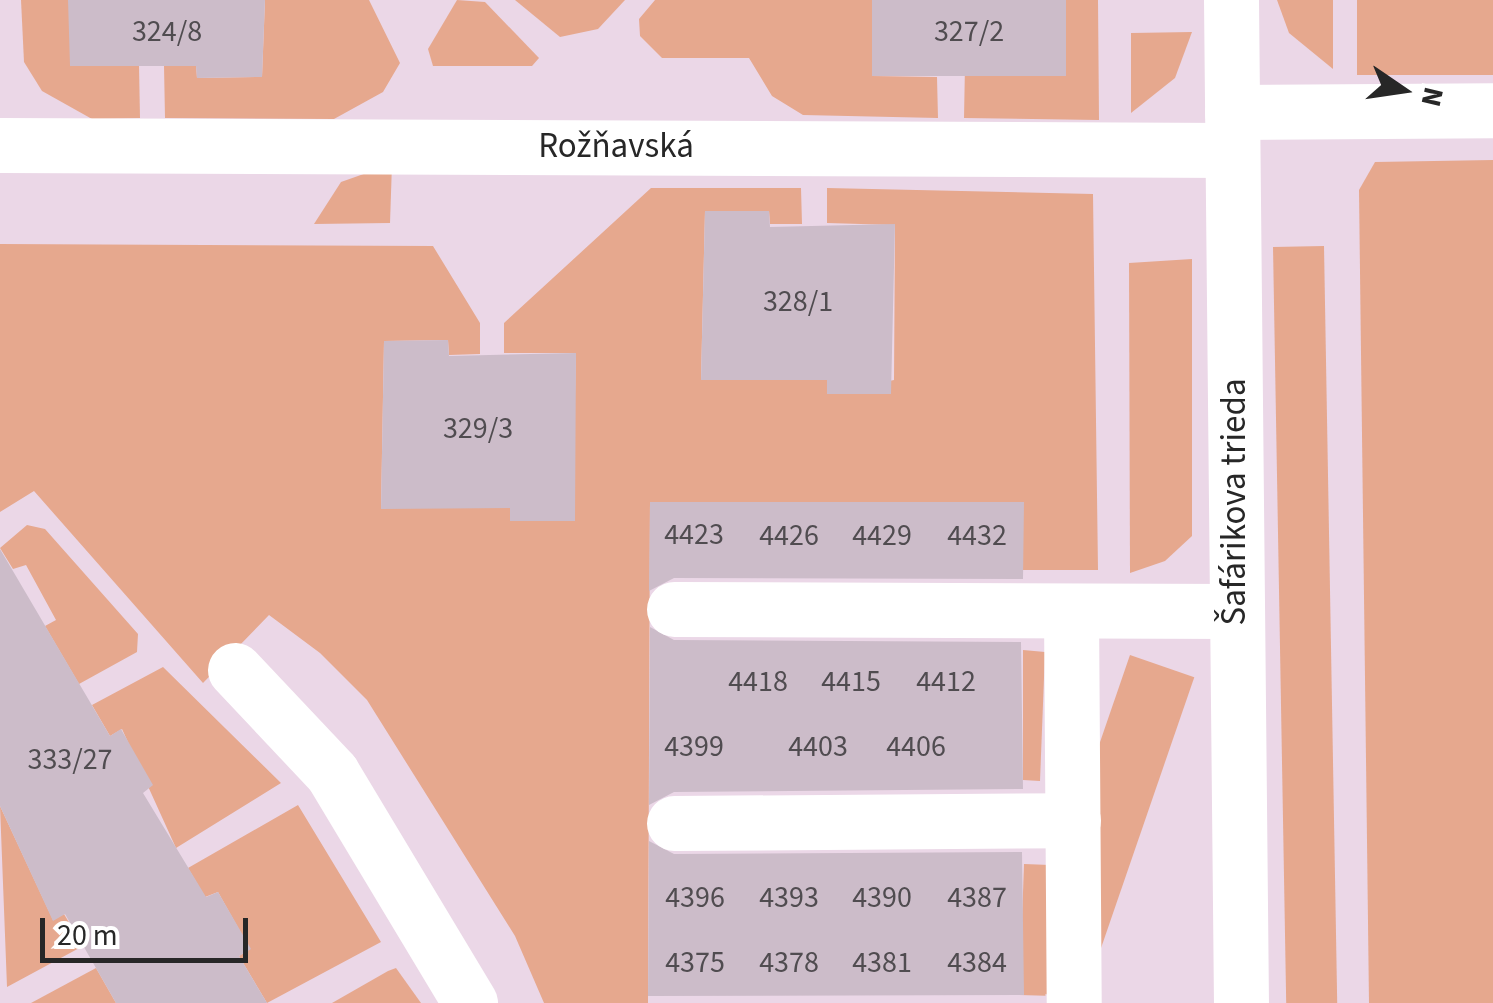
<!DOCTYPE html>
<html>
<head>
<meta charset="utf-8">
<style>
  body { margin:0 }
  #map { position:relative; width:1493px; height:1003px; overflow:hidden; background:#ebd7e7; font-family:"Source Sans 3",sans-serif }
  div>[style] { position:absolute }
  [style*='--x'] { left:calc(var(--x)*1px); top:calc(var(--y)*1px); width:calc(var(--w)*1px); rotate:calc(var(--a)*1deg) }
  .green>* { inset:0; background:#e6a88e; transform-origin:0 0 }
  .building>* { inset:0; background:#ccbcc9; transform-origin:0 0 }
  .minor>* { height:55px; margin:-27.5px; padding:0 27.5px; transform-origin:27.5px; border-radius:27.5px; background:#fff }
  span { translate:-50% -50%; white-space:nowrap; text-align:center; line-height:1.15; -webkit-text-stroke:8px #fff; paint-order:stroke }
  .number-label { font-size:30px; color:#504c50 }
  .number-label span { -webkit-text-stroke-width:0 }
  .street-label { font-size:35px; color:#272727 }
  .north { position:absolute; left:1353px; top:40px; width:100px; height:100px; -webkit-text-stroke:8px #fff; paint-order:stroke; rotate:103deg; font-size:28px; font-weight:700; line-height:40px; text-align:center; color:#272727 }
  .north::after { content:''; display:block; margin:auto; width:35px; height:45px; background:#272727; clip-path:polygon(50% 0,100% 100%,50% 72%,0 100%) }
  .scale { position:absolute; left:40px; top:918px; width:208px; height:45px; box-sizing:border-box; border:5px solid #272727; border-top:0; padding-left:12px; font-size:30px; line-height:35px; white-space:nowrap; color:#272727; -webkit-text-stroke:8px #fff; paint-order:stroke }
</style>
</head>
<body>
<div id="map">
  <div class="green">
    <i style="clip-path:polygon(21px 0,68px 0,139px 65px,140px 118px,92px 119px,42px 91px,24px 62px)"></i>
    <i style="clip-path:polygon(265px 0,369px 0,400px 63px,383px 92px,334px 119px,165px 118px,164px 66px,196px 65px,197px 78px,262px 77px)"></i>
    <i style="clip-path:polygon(457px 0,485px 2px,539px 58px,532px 66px,433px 66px,428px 49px)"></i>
    <i style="clip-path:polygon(515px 0,625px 0,598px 29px,560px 37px)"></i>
    <i style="clip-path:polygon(655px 0,872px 0,872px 76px,937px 77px,938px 118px,803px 115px,772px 96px,749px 58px,662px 58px,640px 36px,639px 19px)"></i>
    <i style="clip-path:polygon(1066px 0,1098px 0,1099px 120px,964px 118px,965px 65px,1063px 76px)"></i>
    <i style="clip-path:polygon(1277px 0,1333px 0,1333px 69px,1289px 33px)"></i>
    <i style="left:1357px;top:0;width:136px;height:75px"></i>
    <i style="clip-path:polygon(1192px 32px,1175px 78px,1131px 113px,1131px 33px)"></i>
    <i style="clip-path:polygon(1493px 160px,1493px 1003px,1369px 1003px,1359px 190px,1375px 162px)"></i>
    <i style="clip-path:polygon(392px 164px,390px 223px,314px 224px,341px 182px)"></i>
    <i style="clip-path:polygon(651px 188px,801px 188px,802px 224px,770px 224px,769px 211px,705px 211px,701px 379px,827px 380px,828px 394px,894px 380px,895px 225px,827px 223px,827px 188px,1093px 194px,1098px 570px,1023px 570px,1023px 502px,650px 502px,648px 1003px,544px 1003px,515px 936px,367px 700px,320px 653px,269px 615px,203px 683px,34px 491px,0 512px,0 244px,433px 246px,480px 323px,480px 354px,449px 355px,448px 340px,384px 341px,381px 508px,510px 508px,511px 521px,572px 521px,576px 353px,504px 353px,504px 323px)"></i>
    <i style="left:1324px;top:246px;width:757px;height:51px;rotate:89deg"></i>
    <i style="clip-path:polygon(1192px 259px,1192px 536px,1165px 561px,1130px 573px,1129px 263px)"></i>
    <i style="clip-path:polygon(27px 525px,45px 529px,138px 634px,137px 652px,79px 684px,45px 626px,56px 620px,26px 565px,13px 569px,0 548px)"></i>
    <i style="clip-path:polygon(1023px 650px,1045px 652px,1040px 781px,1023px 780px)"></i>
    <i style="left:1130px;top:655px;width:68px;height:348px;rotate:19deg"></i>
    <i style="clip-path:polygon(163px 667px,281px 783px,176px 848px,122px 729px,110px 736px,92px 705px)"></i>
    <i style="clip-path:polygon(298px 805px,381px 942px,267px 1003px,239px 956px,250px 949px,218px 892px,205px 897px,188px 868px)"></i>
    <i style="clip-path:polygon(0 806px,53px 920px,64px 914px,83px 946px,7px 987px)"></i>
    <i style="left:1024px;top:864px;width:26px;height:131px;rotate:2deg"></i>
    <i style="clip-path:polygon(96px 968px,116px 1003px,31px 1003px)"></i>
    <i style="clip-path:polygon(396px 968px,421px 1003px,332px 1003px,388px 971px)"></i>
  </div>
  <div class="building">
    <i style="clip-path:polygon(68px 0,265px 0,262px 77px,197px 78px,196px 66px,70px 66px)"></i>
    <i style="left:872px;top:0;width:194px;height:76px"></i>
    <i style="clip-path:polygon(705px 211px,769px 211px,770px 227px,895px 224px,891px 394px,827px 394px,827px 380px,701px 380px)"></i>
    <i style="clip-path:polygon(448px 340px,449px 356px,576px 353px,575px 521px,510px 521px,510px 508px,381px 509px,384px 341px)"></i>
    <i style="clip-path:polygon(650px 502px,1024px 502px,1023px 579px,674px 578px,649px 591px)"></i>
    <i style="clip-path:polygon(0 549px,110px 736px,121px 729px,153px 785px,143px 793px,206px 897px,218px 892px,251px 949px,239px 956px,267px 1003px,116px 1003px,65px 914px,53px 921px,0 806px)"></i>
    <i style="clip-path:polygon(650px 627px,674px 640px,1021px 642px,1023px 789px,674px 792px,649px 805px)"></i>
    <i style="clip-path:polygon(649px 841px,674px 854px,1022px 852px,1024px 995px,648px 996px)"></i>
  </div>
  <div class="minor">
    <i style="--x:1231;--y:0;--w:1003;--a:89.43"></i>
    <i style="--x:1232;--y:112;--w:261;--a:-0.4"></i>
    <i style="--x:0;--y:145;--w:1231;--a:0.23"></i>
    <i style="--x:674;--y:609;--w:560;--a:0.2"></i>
    <i style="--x:1071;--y:611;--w:392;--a:89.6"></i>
    <i style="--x:235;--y:670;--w:141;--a:46.7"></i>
    <i style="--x:332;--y:773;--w:268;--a:59"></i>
    <i style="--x:674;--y:823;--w:399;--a:-0.4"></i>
  </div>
  <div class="number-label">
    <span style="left:167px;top:32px">324/8</span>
    <span style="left:969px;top:32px">327/2</span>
    <span style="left:798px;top:302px">328/1</span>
    <span style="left:478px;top:429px">329/3</span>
    <span style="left:694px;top:535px">4423</span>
    <span style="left:789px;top:536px">4426</span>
    <span style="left:882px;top:536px">4429</span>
    <span style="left:977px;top:536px">4432</span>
    <span style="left:758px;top:682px">4418</span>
    <span style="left:851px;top:682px">4415</span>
    <span style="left:946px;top:682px">4412</span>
    <span style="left:694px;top:747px">4399</span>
    <span style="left:818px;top:747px">4403</span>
    <span style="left:916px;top:747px">4406</span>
    <span style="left:70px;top:760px">333/27</span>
    <span style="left:695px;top:898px">4396</span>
    <span style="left:789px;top:898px">4393</span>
    <span style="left:882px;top:898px">4390</span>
    <span style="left:977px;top:898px">4387</span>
    <span style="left:695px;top:963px">4375</span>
    <span style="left:789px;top:963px">4378</span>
    <span style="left:882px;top:963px">4381</span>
    <span style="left:977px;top:963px">4384</span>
  </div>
  <div class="street-label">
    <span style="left:616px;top:146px">Rožňavská</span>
    <span style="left:1234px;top:502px;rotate:-90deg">Šafárikova trieda</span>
  </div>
  <div class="north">N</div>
  <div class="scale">20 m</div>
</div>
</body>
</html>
